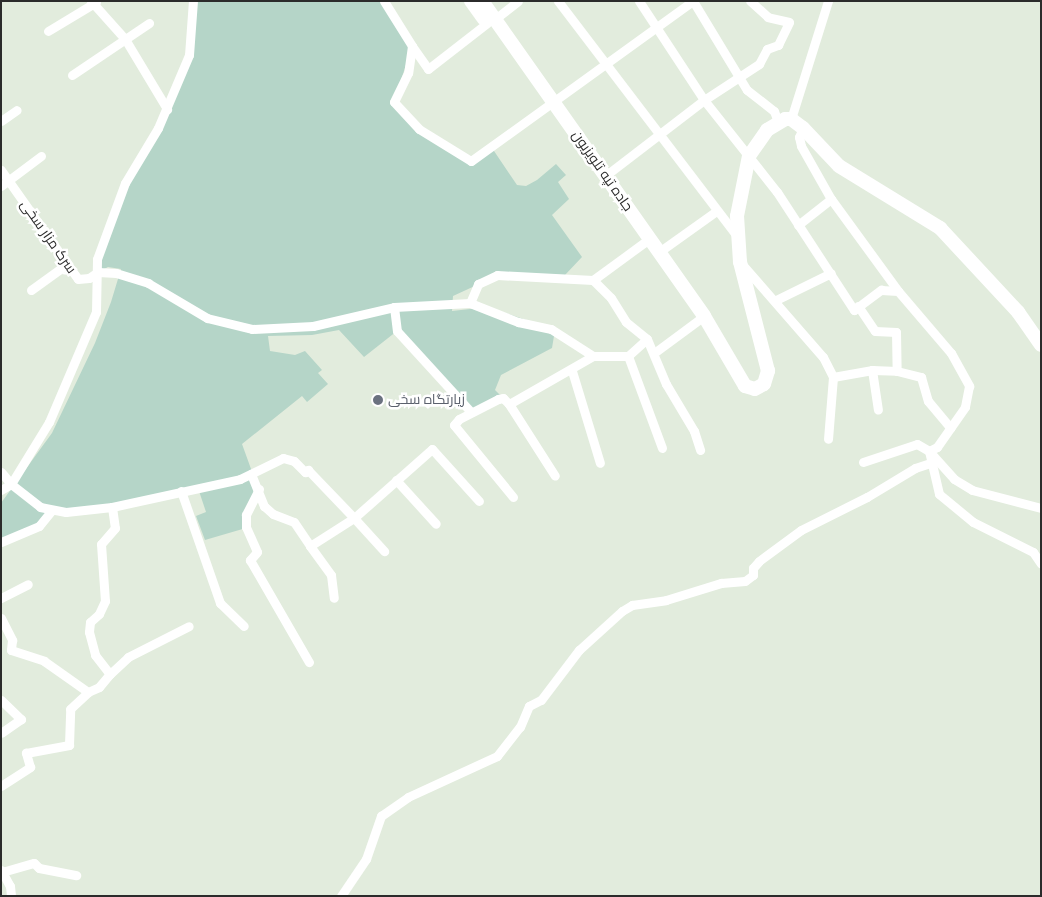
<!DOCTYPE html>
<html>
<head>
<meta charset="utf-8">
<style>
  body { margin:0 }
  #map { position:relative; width:1042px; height:897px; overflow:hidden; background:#e2ecdd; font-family:"Fira Sans Condensed",Cairo,sans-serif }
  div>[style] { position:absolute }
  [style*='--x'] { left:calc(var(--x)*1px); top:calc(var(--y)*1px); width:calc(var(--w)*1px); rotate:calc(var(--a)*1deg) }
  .cemetery>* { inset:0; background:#b5d5c8 }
  .street>* { height:9px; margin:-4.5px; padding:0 4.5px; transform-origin:4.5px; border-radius:4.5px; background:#fff }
  .secondary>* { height:14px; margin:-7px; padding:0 7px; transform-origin:7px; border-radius:7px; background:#fff }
  .dots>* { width:14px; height:14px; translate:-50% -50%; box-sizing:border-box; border:2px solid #fff; border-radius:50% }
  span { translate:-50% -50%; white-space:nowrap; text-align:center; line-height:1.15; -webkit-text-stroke:5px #fff; paint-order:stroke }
  .street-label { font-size:14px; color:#2b2b2b }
  .worship-label { font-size:14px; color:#5b616d }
  .left { translate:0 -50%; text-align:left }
  .frame { position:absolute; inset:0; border:2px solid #2b2b2b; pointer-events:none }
</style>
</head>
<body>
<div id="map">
  <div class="cemetery">
    <i style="clip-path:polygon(193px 1px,384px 1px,412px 46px,394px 102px,419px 129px,466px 161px,492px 148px,517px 185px,526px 186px,537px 180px,556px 164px,566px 175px,558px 182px,569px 199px,552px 215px,582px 257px,565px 275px,503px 273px,453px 296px,452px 311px,488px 307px,555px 330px,552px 348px,501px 375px,495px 390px,503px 398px,471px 412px,397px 331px,364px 357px,339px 330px,312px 335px,268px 336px,270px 351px,295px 355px,305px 351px,322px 370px,318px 373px,328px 384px,307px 402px,302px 396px,242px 444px,259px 491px,248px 514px,246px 528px,205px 540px,196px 516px,206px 512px,198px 488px,70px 513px,49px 506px,41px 521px,1px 544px,1px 503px,52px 433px,95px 343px,111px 302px,121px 269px,108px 267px,98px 272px,97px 259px,125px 183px,146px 151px,189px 55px)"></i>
  </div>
  <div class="street">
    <i style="--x:91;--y:1;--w:51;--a:48.2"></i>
    <i style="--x:125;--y:39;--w:82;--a:59"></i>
    <i style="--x:384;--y:1;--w:53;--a:58.1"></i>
    <i style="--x:412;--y:46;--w:27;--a:98"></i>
    <i style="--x:408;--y:73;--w:32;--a:116"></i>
    <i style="--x:394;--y:102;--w:37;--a:47"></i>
    <i style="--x:419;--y:129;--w:61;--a:31.6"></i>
    <i style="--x:471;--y:161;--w:274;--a:-35.8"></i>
    <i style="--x:558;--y:1;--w:295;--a:52.7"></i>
    <i style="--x:639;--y:1;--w:118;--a:56.7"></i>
    <i style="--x:704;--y:100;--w:117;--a:51.6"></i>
    <i style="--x:777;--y:192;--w:141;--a:56.9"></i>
    <i style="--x:854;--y:310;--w:34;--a:-37"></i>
    <i style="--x:881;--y:290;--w:17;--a:3"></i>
    <i style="--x:693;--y:1;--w:104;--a:58.8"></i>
    <i style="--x:747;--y:90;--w:34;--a:38"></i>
    <i style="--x:774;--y:111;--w:12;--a:70"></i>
    <i style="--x:495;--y:19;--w:29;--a:-38"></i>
    <i style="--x:48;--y:31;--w:56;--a:-31.1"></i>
    <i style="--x:412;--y:46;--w:28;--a:55"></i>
    <i style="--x:428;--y:69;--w:75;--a:-37.9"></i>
    <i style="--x:72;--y:75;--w:93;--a:-34"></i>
    <i style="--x:791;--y:119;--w:124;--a:-72.6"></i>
    <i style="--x:1;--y:121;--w:19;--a:-35"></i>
    <i style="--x:803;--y:128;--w:10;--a:114"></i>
    <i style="--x:799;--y:137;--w:9;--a:77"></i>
    <i style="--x:801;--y:146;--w:61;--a:60.5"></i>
    <i style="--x:831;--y:199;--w:114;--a:53.9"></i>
    <i style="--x:898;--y:291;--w:82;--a:49.5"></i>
    <i style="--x:951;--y:353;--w:38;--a:61"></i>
    <i style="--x:969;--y:386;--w:21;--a:101"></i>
    <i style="--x:965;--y:407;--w:49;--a:125"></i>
    <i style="--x:937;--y:447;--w:9;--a:153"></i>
    <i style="--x:929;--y:451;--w:44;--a:76.9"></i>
    <i style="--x:939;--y:494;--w:44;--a:39.5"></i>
    <i style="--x:973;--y:522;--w:67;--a:26.6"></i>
    <i style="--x:1033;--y:552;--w:14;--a:56"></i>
    <i style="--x:1;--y:170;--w:133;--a:54.8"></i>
    <i style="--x:78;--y:279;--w:11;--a:-5"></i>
    <i style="--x:89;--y:278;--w:11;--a:-34"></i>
    <i style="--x:98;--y:272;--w:18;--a:3"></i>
    <i style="--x:116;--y:273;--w:34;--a:17"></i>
    <i style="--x:148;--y:283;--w:69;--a:30.7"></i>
    <i style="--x:207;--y:318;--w:46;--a:13.7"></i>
    <i style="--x:252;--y:329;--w:61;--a:-2.8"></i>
    <i style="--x:313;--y:326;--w:83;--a:-13.2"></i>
    <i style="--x:394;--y:307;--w:76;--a:-3"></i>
    <i style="--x:470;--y:303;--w:52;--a:21.6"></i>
    <i style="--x:518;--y:322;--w:34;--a:12"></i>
    <i style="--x:551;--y:329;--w:50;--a:32.7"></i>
    <i style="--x:605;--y:176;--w:125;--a:-37.5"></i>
    <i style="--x:704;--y:100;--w:66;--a:-33.2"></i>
    <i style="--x:759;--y:64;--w:17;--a:-62"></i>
    <i style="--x:767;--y:49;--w:12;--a:-20"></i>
    <i style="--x:778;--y:45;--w:25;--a:-64"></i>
    <i style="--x:789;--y:22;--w:22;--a:-167"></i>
    <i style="--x:768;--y:17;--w:24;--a:-138"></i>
    <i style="--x:1;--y:186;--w:50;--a:-36.9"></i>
    <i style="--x:798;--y:225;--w:42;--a:-38.2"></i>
    <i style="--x:659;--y:252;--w:69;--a:-35.5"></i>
    <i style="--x:740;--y:262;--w:126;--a:48.9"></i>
    <i style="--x:823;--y:357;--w:22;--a:63"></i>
    <i style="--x:833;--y:377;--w:62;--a:94.6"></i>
    <i style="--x:593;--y:280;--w:69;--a:-36.2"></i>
    <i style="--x:31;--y:290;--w:44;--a:-35.8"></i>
    <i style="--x:776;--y:300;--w:61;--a:-26.1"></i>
    <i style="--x:470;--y:303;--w:21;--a:-67"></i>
    <i style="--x:478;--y:284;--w:21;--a:-25"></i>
    <i style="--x:497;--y:275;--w:96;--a:3"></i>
    <i style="--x:593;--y:280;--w:25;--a:45"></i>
    <i style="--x:611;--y:298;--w:28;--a:58"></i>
    <i style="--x:626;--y:322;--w:27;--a:39"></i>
    <i style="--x:647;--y:339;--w:49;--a:67.1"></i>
    <i style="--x:666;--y:384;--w:55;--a:59.2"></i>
    <i style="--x:694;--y:431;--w:20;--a:72"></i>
    <i style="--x:858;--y:306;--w:30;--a:56"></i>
    <i style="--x:875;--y:331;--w:21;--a:3"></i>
    <i style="--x:896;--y:332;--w:39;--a:89"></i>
    <i style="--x:897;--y:371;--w:25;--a:14"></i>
    <i style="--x:921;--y:377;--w:25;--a:74"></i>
    <i style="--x:928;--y:401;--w:35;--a:50"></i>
    <i style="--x:394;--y:307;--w:24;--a:83"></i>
    <i style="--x:397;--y:331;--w:110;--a:47.6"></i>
    <i style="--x:654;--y:353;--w:62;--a:-36.5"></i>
    <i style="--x:628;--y:356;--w:98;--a:69.7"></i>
    <i style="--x:872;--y:370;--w:40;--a:81.5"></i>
    <i style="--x:572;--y:371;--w:96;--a:73.1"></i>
    <i style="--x:833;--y:377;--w:40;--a:-10"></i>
    <i style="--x:872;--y:370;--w:25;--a:2"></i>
    <i style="--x:509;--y:404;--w:85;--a:57.4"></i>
    <i style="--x:863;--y:462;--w:57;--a:-18.4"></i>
    <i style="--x:917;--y:444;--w:14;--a:30"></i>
    <i style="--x:929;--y:451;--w:38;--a:48"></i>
    <i style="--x:954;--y:479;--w:21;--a:31"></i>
    <i style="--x:972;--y:490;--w:71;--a:14.6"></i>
    <i style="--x:1;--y:472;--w:16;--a:50"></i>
    <i style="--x:11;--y:484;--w:37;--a:38"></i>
    <i style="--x:40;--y:507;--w:26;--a:11"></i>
    <i style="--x:66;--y:512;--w:46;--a:-6.2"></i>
    <i style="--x:112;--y:507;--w:131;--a:-12.3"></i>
    <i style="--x:240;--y:479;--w:48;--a:-26"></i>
    <i style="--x:283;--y:458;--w:11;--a:15"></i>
    <i style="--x:294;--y:461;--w:16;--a:45"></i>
    <i style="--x:305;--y:472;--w:4;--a:-34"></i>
    <i style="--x:308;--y:470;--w:66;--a:46.2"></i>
    <i style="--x:354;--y:518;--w:104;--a:-41.5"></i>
    <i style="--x:432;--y:449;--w:70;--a:47.9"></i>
    <i style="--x:251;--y:474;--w:35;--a:68"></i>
    <i style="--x:264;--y:506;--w:12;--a:42"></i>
    <i style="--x:273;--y:514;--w:22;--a:21"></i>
    <i style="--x:294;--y:522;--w:29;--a:56"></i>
    <i style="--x:310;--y:546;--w:52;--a:-32.5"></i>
    <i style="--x:354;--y:518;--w:45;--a:47.7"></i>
    <i style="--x:396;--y:480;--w:59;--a:47.7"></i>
    <i style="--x:259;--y:489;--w:29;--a:117"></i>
    <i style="--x:246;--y:515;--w:12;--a:90"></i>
    <i style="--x:246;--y:527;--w:27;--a:66"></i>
    <i style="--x:257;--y:552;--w:11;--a:131"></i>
    <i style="--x:250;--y:560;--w:118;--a:60"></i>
    <i style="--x:1;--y:490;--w:12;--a:-31"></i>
    <i style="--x:11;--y:484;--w:73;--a:-58.5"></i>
    <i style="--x:49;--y:422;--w:120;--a:-66.9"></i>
    <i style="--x:96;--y:312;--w:53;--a:-88.9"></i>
    <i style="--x:97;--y:259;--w:81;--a:-69.8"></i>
    <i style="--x:125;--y:183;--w:64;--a:-59"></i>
    <i style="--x:158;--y:128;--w:79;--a:-67"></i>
    <i style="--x:189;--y:55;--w:54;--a:-85.8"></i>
    <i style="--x:181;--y:491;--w:119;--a:70.8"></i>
    <i style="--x:220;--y:603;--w:33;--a:44"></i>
    <i style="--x:513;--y:497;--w:93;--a:-129.3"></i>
    <i style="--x:454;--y:425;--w:8;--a:-50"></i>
    <i style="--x:459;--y:419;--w:44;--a:-27.1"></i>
    <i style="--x:498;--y:399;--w:5;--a:-11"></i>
    <i style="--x:503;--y:398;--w:8;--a:45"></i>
    <i style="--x:509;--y:404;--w:97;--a:-29.7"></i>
    <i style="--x:593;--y:356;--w:35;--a:0"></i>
    <i style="--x:628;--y:356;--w:25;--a:-42"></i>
    <i style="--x:112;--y:507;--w:21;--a:82"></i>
    <i style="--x:115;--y:528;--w:21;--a:131"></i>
    <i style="--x:101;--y:544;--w:57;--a:86"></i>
    <i style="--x:105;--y:601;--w:14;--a:115"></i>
    <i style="--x:99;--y:614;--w:12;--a:138"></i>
    <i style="--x:90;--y:622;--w:10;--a:96"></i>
    <i style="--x:89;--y:632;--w:24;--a:75"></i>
    <i style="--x:95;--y:655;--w:24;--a:52"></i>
    <i style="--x:110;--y:674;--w:25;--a:-43"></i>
    <i style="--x:128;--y:657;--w:68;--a:-26.9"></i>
    <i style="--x:1;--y:542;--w:41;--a:-22.8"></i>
    <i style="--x:39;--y:526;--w:19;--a:-51"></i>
    <i style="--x:310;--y:546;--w:36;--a:54"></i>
    <i style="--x:331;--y:575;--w:23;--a:83"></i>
    <i style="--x:1;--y:598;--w:30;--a:-27"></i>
    <i style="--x:1;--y:618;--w:25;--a:63"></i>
    <i style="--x:12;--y:640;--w:10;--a:96"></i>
    <i style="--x:11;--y:650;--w:35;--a:18"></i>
    <i style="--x:44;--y:661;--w:54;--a:35.2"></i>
    <i style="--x:88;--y:692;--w:12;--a:-24"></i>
    <i style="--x:99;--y:687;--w:17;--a:-50"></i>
    <i style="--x:1;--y:700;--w:28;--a:44"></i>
    <i style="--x:21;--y:719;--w:24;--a:145"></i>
    <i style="--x:1;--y:786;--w:35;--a:-33"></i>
    <i style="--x:30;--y:767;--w:15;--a:-106"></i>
    <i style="--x:26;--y:753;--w:44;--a:-10.5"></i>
    <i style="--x:69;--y:745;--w:36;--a:-88"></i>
    <i style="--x:70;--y:709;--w:25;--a:-43"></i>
    <i style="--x:1;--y:870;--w:18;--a:61"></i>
    <i style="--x:10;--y:886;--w:10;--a:84"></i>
    <i style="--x:2;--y:872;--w:33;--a:-16"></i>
    <i style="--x:34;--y:863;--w:7;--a:45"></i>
    <i style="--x:39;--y:868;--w:38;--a:11"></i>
    <i style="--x:341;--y:896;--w:45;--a:-56"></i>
    <i style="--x:366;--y:859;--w:46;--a:-70.8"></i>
    <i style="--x:381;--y:816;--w:33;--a:-35"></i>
    <i style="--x:408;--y:797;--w:98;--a:-24.7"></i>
    <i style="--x:497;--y:756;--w:37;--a:-52"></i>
    <i style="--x:520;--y:727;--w:23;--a:-67"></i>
    <i style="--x:529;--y:706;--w:13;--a:-27"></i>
    <i style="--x:541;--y:700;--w:63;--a:-52.8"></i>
    <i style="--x:579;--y:650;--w:58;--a:-42.2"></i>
    <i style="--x:622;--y:611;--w:12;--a:-31"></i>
    <i style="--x:632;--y:605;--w:34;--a:-8"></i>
    <i style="--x:666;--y:600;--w:58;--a:-17.2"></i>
    <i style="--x:721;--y:583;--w:24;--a:-5"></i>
    <i style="--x:745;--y:581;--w:10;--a:-37"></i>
    <i style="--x:753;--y:575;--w:7;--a:-90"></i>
    <i style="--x:753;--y:568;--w:9;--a:-49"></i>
    <i style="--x:759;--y:561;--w:52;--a:-36.4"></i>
    <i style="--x:801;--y:530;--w:74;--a:-26.6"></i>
    <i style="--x:867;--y:497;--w:56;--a:-31.1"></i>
    <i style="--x:915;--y:468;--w:16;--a:-18"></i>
  </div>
  <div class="secondary">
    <i style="--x:471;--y:1;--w:22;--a:54"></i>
    <i style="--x:482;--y:1;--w:385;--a:54.8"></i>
    <i style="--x:704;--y:316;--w:81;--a:59.6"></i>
    <i style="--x:745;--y:386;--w:10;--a:17"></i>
    <i style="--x:755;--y:389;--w:10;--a:-29"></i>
    <i style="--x:764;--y:384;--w:14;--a:-73"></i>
    <i style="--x:768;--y:371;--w:113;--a:-104.4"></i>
    <i style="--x:740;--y:262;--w:46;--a:-93.7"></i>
    <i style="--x:737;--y:216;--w:61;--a:-78.7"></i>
    <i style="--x:749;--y:156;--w:32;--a:-55"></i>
    <i style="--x:767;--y:130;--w:21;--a:-31"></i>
    <i style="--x:785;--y:119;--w:6;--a:0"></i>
    <i style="--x:791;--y:119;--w:15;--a:37"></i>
    <i style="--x:803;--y:128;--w:52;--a:46.5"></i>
    <i style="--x:839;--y:166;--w:119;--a:31.5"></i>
    <i style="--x:940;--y:228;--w:115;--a:47.1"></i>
    <i style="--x:1018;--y:312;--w:40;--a:55.1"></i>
  </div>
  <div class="dots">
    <i style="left:378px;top:400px;background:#6b7280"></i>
  </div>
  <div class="street-label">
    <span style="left:602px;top:171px;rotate:55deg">جاده تپه تلویزیون</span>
    <span style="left:48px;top:237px;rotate:55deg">سرک مزار سخی</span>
  </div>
  <div class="worship-label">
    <span class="left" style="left:388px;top:400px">زیارتگاه سخی</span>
  </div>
  <div class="frame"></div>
</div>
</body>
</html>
